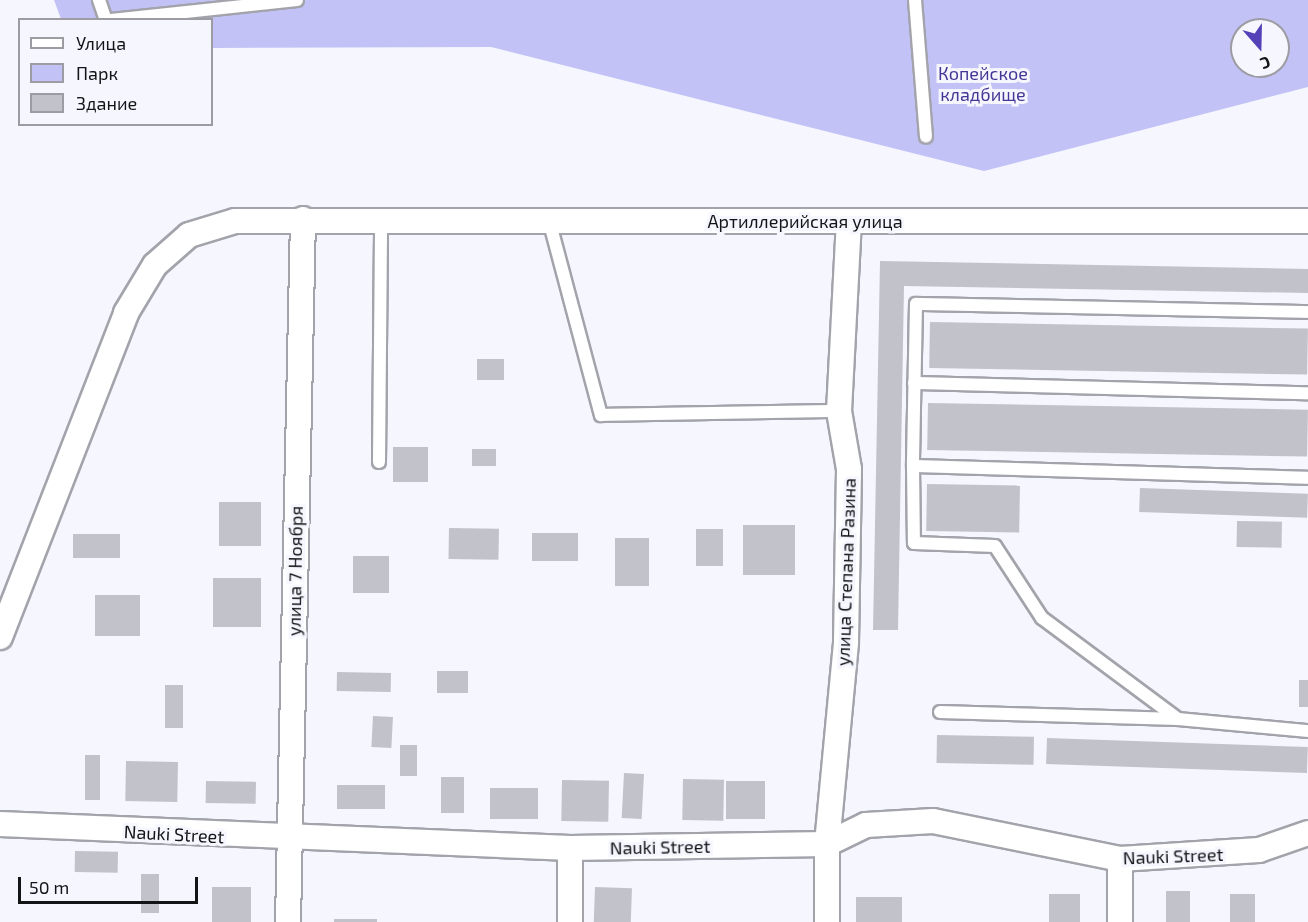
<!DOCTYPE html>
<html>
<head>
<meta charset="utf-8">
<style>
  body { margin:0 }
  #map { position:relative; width:1308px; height:922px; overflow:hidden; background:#f6f6ff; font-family:"Exo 2",sans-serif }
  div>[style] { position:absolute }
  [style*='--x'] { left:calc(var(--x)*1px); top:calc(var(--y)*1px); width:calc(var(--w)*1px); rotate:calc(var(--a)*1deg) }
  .green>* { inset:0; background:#c2c2f6 }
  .building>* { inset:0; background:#c2c2ca; transform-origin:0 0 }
  .roads { filter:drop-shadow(2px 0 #a3a3ab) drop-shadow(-2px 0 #a3a3ab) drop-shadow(0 2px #a3a3ab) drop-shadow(0 -2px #a3a3ab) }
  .lane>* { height:12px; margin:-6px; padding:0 6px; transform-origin:6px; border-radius:6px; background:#fff }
  .street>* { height:24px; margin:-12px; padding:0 12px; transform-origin:12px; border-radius:12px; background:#fff }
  span { translate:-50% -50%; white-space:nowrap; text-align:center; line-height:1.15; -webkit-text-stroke:6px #f6f6ff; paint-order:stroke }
  .park-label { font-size:18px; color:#453695 }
  .street-label { font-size:18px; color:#141417 }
  .legend { position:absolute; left:18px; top:18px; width:195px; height:108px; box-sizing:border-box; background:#f6f6ff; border:2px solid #9c9ca2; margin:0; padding:8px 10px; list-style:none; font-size:18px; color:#141417 }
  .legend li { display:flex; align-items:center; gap:12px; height:30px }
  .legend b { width:30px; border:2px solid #9c9ca2 }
  .north { position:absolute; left:1230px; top:18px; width:60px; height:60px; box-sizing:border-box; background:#f6f6ff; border:2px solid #9c9ca2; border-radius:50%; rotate:160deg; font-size:16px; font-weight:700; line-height:24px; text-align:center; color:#141417 }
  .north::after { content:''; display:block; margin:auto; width:21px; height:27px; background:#5440b7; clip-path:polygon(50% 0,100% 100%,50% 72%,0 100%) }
  .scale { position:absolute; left:18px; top:877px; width:180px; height:27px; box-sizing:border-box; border:3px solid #141417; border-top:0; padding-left:8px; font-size:18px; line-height:21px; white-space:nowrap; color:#141417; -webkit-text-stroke:4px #f6f6ff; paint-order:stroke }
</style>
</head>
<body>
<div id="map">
  <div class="green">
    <i style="clip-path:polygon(evenodd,54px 0,1308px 0,1308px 87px,984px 171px,491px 47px,212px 48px,212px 20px,61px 19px,54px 0,1242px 30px,1278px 30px,1278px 66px,1242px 66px,1242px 30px)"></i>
  </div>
  <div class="building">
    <i style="clip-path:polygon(880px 261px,1308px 269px,1308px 293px,904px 286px,898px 630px,873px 630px)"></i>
    <i style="left:930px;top:322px;width:378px;height:46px;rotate:1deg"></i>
    <i style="left:477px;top:359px;width:27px;height:21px"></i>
    <i style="left:928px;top:403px;width:380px;height:47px;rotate:1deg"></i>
    <i style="left:393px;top:447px;width:35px;height:35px"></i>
    <i style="left:472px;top:449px;width:24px;height:17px"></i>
    <i style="left:927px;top:484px;width:93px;height:47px;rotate:1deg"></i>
    <i style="left:1140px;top:488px;width:168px;height:24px;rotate:2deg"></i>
    <i style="left:219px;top:502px;width:42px;height:44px"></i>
    <i style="left:1237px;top:521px;width:45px;height:26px;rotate:1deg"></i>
    <i style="left:743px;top:525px;width:52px;height:50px"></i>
    <i style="left:449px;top:528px;width:50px;height:31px;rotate:1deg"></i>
    <i style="left:696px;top:529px;width:27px;height:37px"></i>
    <i style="left:532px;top:533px;width:46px;height:28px"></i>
    <i style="left:73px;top:534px;width:47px;height:24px"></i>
    <i style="left:615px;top:538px;width:34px;height:48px"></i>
    <i style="left:353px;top:556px;width:36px;height:37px"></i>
    <i style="left:213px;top:578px;width:48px;height:49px"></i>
    <i style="left:95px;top:595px;width:45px;height:41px"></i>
    <i style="left:437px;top:671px;width:31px;height:22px"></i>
    <i style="left:337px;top:672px;width:54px;height:19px;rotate:1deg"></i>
    <i style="left:1299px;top:680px;width:9px;height:27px"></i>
    <i style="left:165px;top:685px;width:18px;height:43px"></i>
    <i style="left:373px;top:716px;width:20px;height:31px;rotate:3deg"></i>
    <i style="left:937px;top:735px;width:97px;height:28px;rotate:1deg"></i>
    <i style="left:1047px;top:738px;width:261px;height:26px;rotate:2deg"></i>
    <i style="left:400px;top:745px;width:17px;height:31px"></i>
    <i style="left:85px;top:755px;width:15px;height:45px"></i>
    <i style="left:126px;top:761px;width:52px;height:40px;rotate:1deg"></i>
    <i style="left:624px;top:773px;width:20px;height:45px;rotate:3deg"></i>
    <i style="left:441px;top:777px;width:23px;height:36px"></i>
    <i style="left:683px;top:779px;width:41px;height:41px;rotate:1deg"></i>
    <i style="left:562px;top:780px;width:47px;height:41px;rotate:1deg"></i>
    <i style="left:206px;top:781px;width:50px;height:22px;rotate:1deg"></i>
    <i style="left:726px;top:781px;width:39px;height:38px"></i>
    <i style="left:337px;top:785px;width:48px;height:24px"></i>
    <i style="left:490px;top:788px;width:48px;height:31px"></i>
    <i style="left:75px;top:851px;width:43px;height:21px;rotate:1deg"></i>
    <i style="left:141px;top:874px;width:18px;height:39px"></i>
    <i style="left:212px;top:887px;width:39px;height:35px"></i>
    <i style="left:595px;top:887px;width:37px;height:35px;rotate:2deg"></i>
    <i style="left:1166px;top:891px;width:24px;height:31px"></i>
    <i style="left:1049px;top:894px;width:31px;height:28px"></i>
    <i style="left:1230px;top:894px;width:25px;height:28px"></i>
    <i style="left:856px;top:897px;width:46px;height:25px"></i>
    <i style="left:334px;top:919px;width:43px;height:3px"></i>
  </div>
  <div class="roads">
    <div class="lane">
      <i style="--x:99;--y:0;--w:21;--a:71"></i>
      <i style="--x:915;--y:0;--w:137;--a:85.4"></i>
      <i style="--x:111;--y:20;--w:187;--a:-6.1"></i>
      <i style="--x:549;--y:220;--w:202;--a:75.1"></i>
      <i style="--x:601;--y:415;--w:238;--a:-1"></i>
      <i style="--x:1308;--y:312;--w:392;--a:-178.8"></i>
      <i style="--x:916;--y:304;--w:162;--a:91.1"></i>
      <i style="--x:913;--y:466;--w:77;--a:89.3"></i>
      <i style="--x:914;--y:543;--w:81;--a:2.1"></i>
      <i style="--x:995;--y:546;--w:86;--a:56.9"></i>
      <i style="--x:1042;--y:618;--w:169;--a:36.6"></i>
      <i style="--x:1178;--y:719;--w:131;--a:5.3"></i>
      <i style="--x:914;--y:383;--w:394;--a:1.5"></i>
      <i style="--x:379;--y:462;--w:243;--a:-89.5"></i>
      <i style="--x:913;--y:466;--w:395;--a:1.7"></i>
      <i style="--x:940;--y:712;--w:238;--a:1.7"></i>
    </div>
    <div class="street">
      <i style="--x:0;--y:637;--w:348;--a:-68.7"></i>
      <i style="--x:126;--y:313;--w:56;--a:-58.9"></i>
      <i style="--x:155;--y:265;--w:45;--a:-41.4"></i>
      <i style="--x:189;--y:235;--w:48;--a:-16.9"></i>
      <i style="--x:235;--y:221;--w:1073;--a:0"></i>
      <i style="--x:0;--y:824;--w:571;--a:2.41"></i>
      <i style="--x:570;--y:848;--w:257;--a:-0.9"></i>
      <i style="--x:827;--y:844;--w:43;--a:-26"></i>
      <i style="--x:866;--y:825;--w:67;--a:-3.4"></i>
      <i style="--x:933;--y:821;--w:191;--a:11.5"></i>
      <i style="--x:1120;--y:859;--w:139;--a:-3.7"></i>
      <i style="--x:1259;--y:850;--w:52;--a:-19.1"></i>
      <i style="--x:570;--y:848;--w:74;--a:90"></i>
      <i style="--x:288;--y:922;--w:703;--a:-88.78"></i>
      <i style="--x:827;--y:922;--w:78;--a:-90"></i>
      <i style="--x:827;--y:844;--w:203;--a:-84.6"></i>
      <i style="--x:846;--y:642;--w:173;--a:-89"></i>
      <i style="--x:849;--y:469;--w:59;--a:-99.8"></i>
      <i style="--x:839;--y:411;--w:189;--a:-87"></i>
      <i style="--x:1120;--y:922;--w:63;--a:-90"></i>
    </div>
  </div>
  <div class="park-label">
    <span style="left:983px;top:84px">Копейское<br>кладбище</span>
  </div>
  <div class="street-label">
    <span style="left:805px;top:221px">Артиллерийская улица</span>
    <span style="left:295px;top:571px;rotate:-89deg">улица 7 Ноября</span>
    <span style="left:846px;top:572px;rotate:-88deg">улица Степана Разина</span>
    <span style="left:174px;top:834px;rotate:3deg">Nauki Street</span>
    <span style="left:660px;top:847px;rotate:-1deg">Nauki Street</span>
    <span style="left:1173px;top:856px;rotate:-2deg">Nauki Street</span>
  </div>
  <ul class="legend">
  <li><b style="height:8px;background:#fff"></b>Улица</li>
  <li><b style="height:16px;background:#c2c2f6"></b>Парк</li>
  <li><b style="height:16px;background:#c2c2ca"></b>Здание</li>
  </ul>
  <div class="north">С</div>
  <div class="scale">50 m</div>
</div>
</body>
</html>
